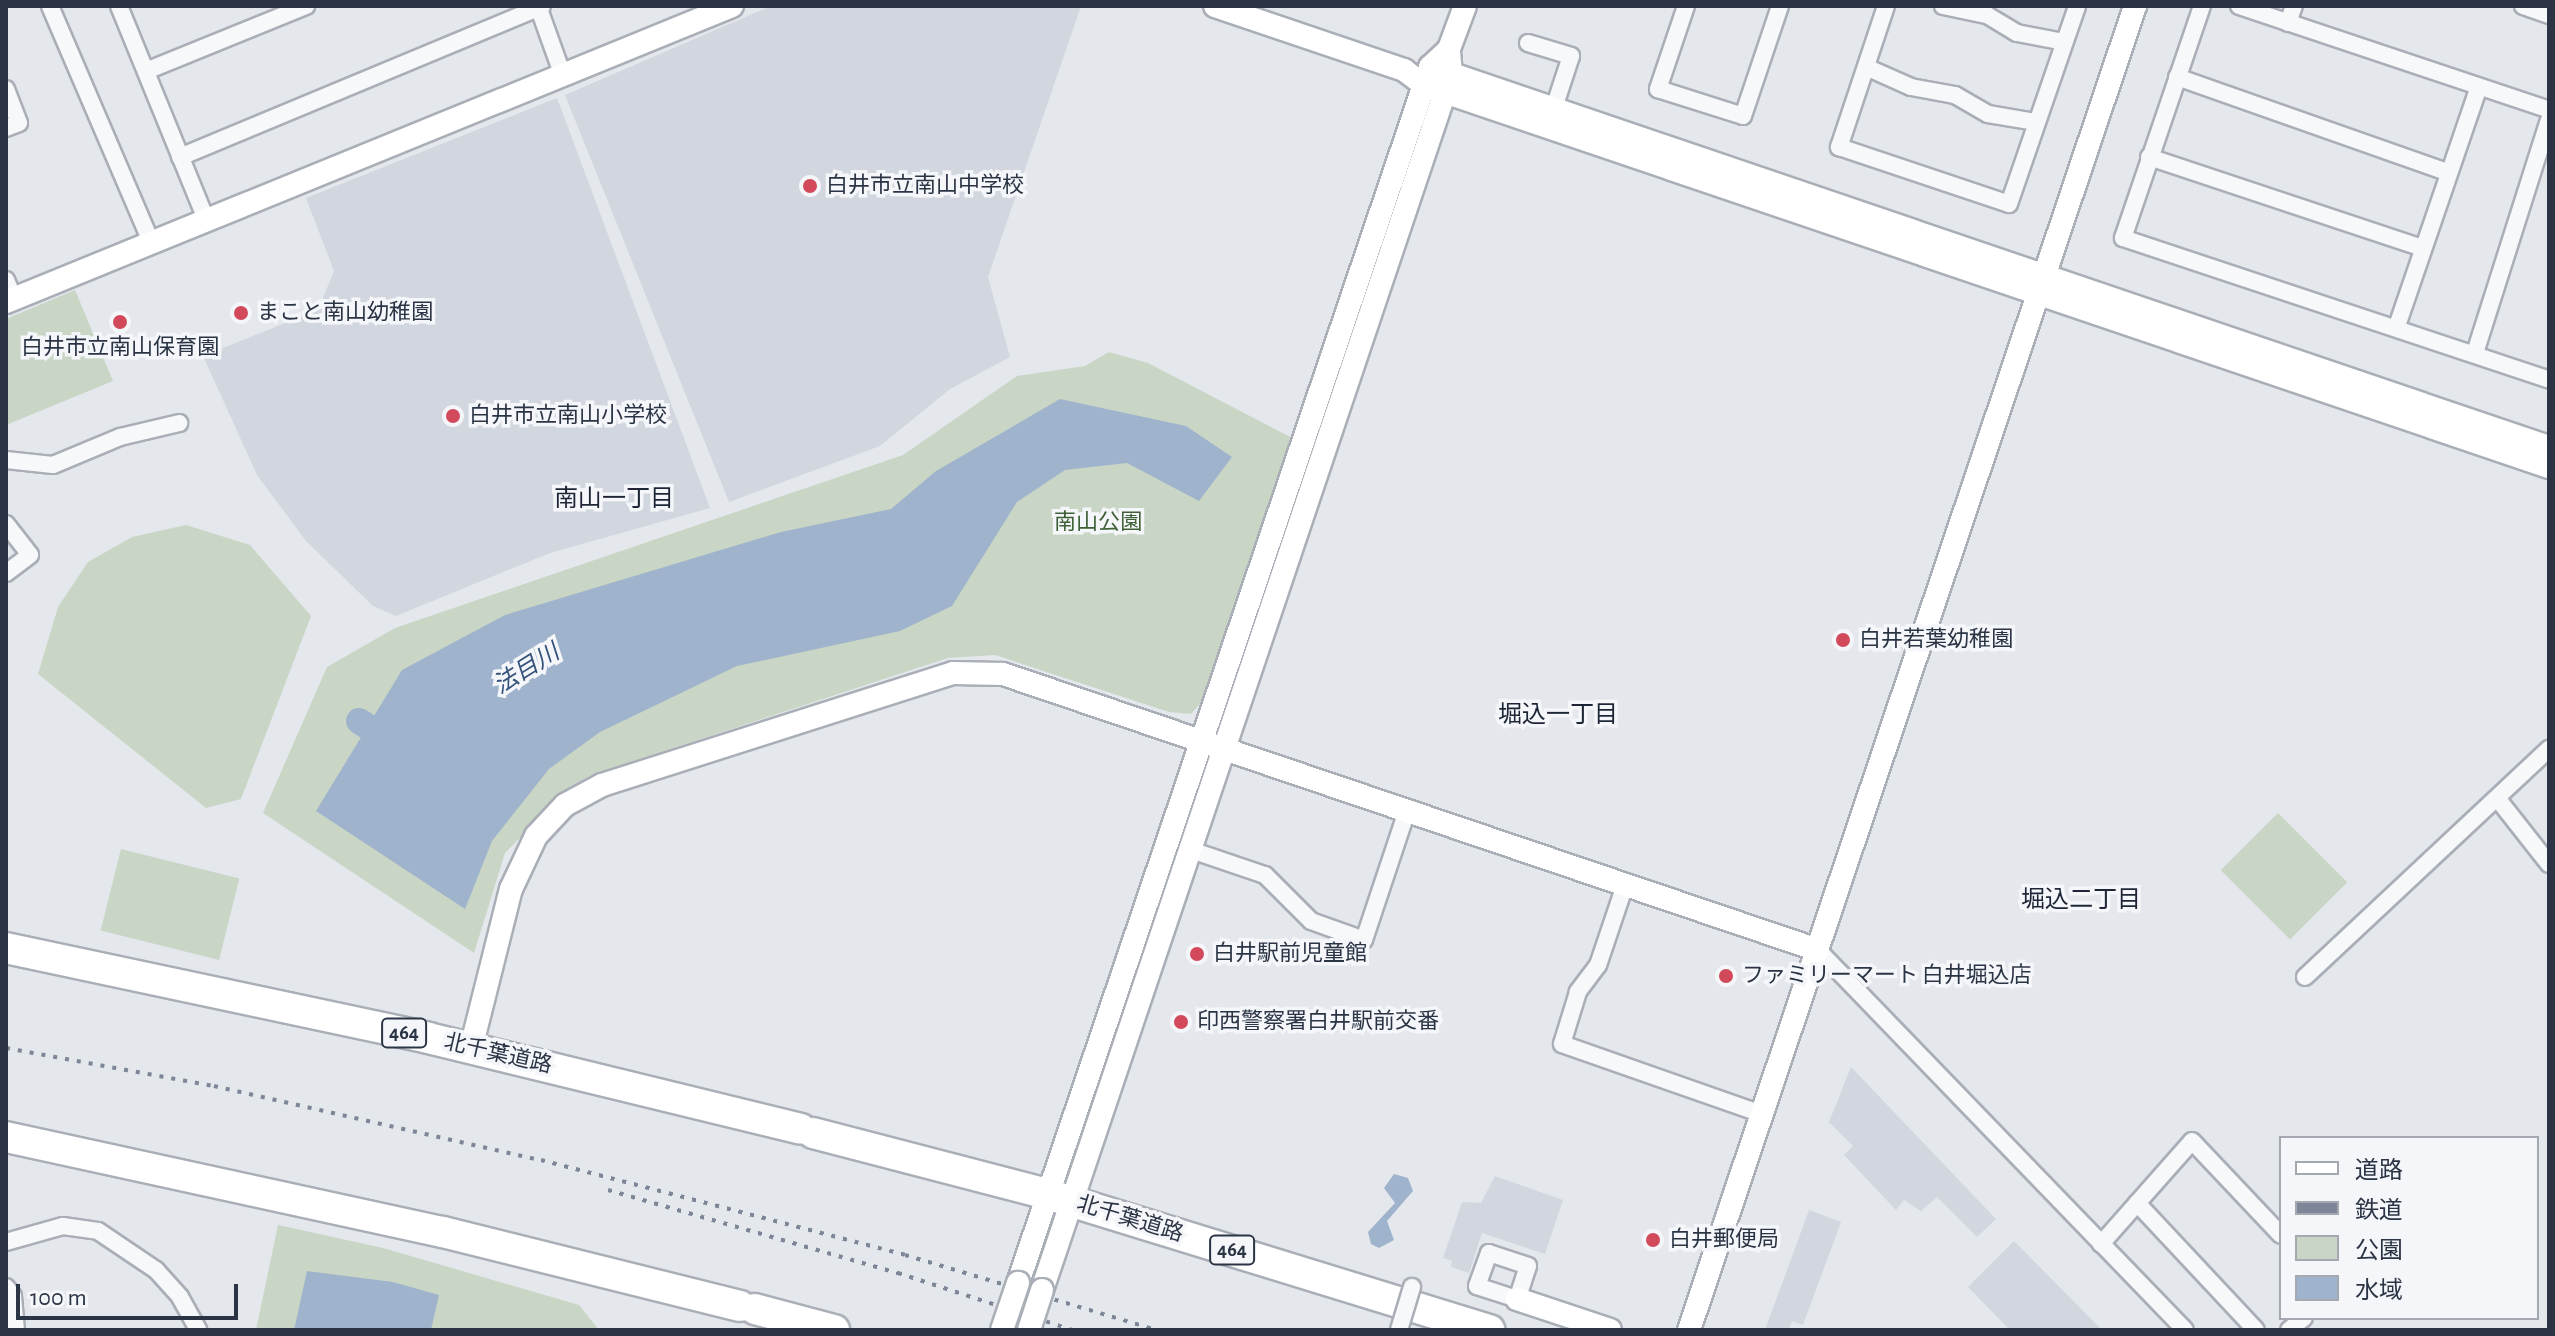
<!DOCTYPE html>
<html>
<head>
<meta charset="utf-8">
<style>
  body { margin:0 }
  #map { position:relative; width:2555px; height:1336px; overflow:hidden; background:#e4e7ec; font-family:"Alegreya Sans","Noto Sans JP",sans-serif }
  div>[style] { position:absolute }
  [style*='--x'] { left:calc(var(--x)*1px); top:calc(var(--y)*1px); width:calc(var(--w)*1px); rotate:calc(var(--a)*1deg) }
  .built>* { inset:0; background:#d2d6de }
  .green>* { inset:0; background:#c9d6c5; transform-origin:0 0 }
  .water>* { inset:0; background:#9fb4cc }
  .river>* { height:26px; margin:-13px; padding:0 13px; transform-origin:13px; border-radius:13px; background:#9fb4cc }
  .roads { filter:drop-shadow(2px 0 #a9aeb7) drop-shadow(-2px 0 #a9aeb7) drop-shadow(0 2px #a9aeb7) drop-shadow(0 -2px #a9aeb7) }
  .street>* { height:16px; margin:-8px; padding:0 8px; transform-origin:8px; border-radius:8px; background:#f7f8fa }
  .secondary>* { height:22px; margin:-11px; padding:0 11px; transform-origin:11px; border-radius:11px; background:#fff }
  .highway>* { height:30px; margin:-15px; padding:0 15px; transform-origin:15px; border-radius:15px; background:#fff }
  .rail>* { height:4px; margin-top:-2px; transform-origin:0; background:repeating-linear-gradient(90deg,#7d8696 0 4px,transparent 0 12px) }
  .bridges { filter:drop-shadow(2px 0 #a9aeb7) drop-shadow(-2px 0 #a9aeb7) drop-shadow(0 2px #a9aeb7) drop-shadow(0 -2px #a9aeb7) }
  .street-bridge>* { height:16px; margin:-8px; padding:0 8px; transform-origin:8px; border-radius:8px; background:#f7f8fa }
  .secondary-bridge>* { height:22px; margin:-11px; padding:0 11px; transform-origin:11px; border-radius:11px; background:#fff }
  .dots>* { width:22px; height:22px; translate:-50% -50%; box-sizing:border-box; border:4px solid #f4f6f9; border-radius:50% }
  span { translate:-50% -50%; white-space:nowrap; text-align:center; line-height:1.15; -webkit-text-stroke:7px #f4f6f9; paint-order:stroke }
  .shield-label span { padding:2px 6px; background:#f4f6f9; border:2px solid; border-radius:6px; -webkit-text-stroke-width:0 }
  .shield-label { font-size:20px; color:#2b3445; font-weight:700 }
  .poi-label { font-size:22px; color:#2b3445 }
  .left { translate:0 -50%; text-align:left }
  .park-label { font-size:22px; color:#3f6138 }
  .street-label { font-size:22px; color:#2b3445 }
  .neighbourhood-label { font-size:24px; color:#1d2536 }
  .water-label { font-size:24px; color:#34527a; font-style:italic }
  .frame { position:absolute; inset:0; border:8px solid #2b3445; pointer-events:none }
  .legend { position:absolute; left:2279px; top:1136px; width:260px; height:184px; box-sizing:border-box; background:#f4f6f9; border:2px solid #a4a8b1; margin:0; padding:10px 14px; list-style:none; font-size:24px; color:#2b3445 }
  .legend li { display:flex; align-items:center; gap:16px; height:40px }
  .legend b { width:40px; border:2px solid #a4a8b1 }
  .scale { position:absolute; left:16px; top:1284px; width:222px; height:36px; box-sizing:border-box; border:4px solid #2b3445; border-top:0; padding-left:10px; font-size:24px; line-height:28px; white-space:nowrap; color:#2b3445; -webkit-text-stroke:6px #f4f6f9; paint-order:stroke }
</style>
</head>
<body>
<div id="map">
  <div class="built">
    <i style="clip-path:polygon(771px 6px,1081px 6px,988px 277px,1010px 357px,950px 389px,880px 446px,729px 502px,565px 95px)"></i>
    <i style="clip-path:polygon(557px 98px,710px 508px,550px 553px,396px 616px,373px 606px,306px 541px,257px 475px,203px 356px,318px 310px,334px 271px,306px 198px)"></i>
    <i style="clip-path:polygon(1851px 1067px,1996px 1219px,1977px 1237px,1937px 1197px,1921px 1211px,1904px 1200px,1896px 1210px,1844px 1155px,1853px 1146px,1829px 1122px)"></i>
    <i style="clip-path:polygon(1495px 1176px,1563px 1200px,1545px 1254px,1482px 1233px,1469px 1273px,1451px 1267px,1452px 1261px,1443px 1258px,1462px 1202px,1481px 1203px)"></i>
    <i style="clip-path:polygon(1809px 1210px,1841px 1222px,1803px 1325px,1792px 1321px,1789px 1330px,1765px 1330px)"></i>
    <i style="clip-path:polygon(2014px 1241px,2102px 1330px,2010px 1330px,1968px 1287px)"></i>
  </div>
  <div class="green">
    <i style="clip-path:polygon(75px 290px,113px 381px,6px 425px,6px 319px)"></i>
    <i style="clip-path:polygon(1109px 352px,1148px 363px,1294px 439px,1204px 699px,1191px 714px,1169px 712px,995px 655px,948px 658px,591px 775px,568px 788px,505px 853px,474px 953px,263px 813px,327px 667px,395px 628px,903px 455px,1017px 376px,1085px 366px)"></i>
    <i style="clip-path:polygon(186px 525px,250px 545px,311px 616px,241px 799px,206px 808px,38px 674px,58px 607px,88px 562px,132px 537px)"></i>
    <i style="left:2278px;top:813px;width:98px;height:81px;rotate:45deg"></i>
    <i style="left:121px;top:849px;width:122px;height:84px;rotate:14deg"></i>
    <i style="clip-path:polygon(278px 1225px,383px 1248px,579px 1305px,599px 1330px,256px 1330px)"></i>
  </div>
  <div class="water">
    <i style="clip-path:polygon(1060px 399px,1186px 426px,1232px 457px,1199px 501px,1127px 463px,1065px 470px,1017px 502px,952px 606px,900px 631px,737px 666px,600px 732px,549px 769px,492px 841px,465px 909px,316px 811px,402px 670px,505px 615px,781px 532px,891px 509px,936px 471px)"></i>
    <i style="clip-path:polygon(1394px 1174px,1408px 1178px,1413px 1191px,1387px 1221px,1394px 1240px,1379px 1248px,1371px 1244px,1368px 1232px,1395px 1203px,1384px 1188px)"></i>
    <i style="clip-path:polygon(307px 1271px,393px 1282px,439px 1295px,431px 1330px,294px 1330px)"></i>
  </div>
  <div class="river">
    <i style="--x:359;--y:721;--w:44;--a:33"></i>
  </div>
  <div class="roads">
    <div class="street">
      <i style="--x:50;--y:6;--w:259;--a:66.8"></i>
      <i style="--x:119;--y:6;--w:233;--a:67.8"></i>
      <i style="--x:538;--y:6;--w:74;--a:70.3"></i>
      <i style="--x:1686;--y:6;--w:88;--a:108.6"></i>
      <i style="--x:1658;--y:89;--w:89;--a:17.6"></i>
      <i style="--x:1743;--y:116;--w:116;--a:-71.4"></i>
      <i style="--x:1886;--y:6;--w:149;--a:108.4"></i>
      <i style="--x:1839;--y:147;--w:179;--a:18.5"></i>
      <i style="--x:2009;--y:204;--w:209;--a:-71"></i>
      <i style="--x:1943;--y:6;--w:45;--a:11.6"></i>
      <i style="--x:1987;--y:15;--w:35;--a:31"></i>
      <i style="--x:2017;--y:33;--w:48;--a:10.8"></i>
      <i style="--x:2202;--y:6;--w:245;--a:108.8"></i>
      <i style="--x:2123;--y:238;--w:449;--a:18.4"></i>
      <i style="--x:2239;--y:6;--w:327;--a:18.5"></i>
      <i style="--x:2523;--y:6;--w:28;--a:19"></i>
      <i style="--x:2288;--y:23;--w:18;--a:-71"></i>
      <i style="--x:1528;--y:43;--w:45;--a:16.8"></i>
      <i style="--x:1571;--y:56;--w:55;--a:108.1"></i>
      <i style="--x:1866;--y:67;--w:49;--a:24"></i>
      <i style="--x:1911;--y:87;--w:45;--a:10.3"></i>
      <i style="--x:1955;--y:95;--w:38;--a:30"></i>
      <i style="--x:1988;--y:114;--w:49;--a:9.5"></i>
      <i style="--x:146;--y:71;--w:173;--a:-22.1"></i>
      <i style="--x:2177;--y:77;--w:288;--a:19.4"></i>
      <i style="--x:6;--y:89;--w:36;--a:69"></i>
      <i style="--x:19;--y:123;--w:14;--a:159"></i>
      <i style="--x:180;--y:157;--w:392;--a:-22.6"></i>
      <i style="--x:2149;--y:157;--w:289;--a:18.4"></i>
      <i style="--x:6;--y:280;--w:21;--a:67"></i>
      <i style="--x:2397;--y:326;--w:253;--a:-71.1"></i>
      <i style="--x:2475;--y:353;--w:244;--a:-72.4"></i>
      <i style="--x:6;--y:460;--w:47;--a:6.1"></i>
      <i style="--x:53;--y:465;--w:73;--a:-22.7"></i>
      <i style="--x:120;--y:437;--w:61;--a:-13.3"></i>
      <i style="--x:6;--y:524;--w:39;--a:52"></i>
      <i style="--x:30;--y:555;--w:30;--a:143"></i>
      <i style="--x:2497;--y:798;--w:84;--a:51.8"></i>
      <i style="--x:1188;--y:849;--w:81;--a:18.7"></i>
      <i style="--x:1265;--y:875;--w:65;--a:45"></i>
      <i style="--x:1311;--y:921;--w:56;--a:19.7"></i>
      <i style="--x:1364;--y:940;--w:136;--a:-71.6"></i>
      <i style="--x:1625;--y:885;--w:84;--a:108.6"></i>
      <i style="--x:1598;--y:965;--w:34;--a:127"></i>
      <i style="--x:1578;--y:992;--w:54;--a:107.1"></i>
      <i style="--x:1562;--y:1044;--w:212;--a:19.3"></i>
      <i style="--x:1818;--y:950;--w:528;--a:46"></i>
      <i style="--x:2305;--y:977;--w:334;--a:-43.1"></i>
      <i style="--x:2137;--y:1203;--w:174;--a:46.9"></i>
      <i style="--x:6;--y:1242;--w:59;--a:-15.7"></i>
      <i style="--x:63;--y:1226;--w:35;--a:8"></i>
      <i style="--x:98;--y:1231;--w:70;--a:33.9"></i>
      <i style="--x:156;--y:1270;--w:36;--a:48"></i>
      <i style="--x:180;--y:1297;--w:38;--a:61"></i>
      <i style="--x:2101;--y:1244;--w:137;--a:-48.5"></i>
      <i style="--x:2192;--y:1141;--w:129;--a:46.6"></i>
      <i style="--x:1489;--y:1253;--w:41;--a:18.4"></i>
      <i style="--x:1528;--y:1266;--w:35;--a:108"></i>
      <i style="--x:1517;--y:1299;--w:42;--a:-162"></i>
      <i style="--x:1477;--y:1286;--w:35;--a:-70"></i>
      <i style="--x:6;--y:1287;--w:11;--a:52"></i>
      <i style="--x:13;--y:1296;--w:34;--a:85"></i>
      <i style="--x:2289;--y:1330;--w:19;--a:-39"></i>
    </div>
    <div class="secondary">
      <i style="--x:1215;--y:6;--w:200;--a:18.7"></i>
      <i style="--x:1404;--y:70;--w:25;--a:37"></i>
      <i style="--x:1424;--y:85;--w:1188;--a:18.76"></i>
      <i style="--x:1440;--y:70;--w:1171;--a:18.78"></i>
      <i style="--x:6;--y:302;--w:784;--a:-22.18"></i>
      <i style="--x:471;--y:1048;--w:164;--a:-75.9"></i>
      <i style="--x:511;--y:889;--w:59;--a:-64.7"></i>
      <i style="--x:536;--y:836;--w:42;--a:-46.9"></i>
      <i style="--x:565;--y:805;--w:42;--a:-28.4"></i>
      <i style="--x:602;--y:785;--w:368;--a:-17.7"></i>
      <i style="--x:953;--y:673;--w:50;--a:1.1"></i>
      <i style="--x:1003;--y:674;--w:860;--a:18.71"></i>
      <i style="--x:1018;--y:1283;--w:1284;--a:-71.28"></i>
      <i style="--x:1430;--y:67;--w:26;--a:-43"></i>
      <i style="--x:1449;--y:49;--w:46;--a:-69.6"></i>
      <i style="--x:1042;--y:1290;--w:1283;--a:-71.41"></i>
      <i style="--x:1451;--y:74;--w:25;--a:-95"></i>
      <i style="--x:1517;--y:1299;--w:98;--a:18.4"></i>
      <i style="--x:1689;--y:1330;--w:1397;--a:-71.38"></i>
    </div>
    <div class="highway">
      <i style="--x:6;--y:948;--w:431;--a:12"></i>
      <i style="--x:428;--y:1038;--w:383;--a:13.7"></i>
      <i style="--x:813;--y:1133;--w:242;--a:14.6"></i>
      <i style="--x:1047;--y:1194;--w:463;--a:17.1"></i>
      <i style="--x:6;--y:1137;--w:447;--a:12.3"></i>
      <i style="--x:443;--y:1232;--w:306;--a:14"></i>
      <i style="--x:755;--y:1309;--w:82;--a:14.9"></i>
    </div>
  </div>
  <div class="rail">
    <i style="--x:6;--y:1048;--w:211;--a:10.4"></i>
    <i style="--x:214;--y:1086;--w:335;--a:12.8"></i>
    <i style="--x:541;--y:1160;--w:376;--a:14.6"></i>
    <i style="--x:905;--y:1255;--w:262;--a:16.6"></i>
    <i style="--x:608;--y:1190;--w:302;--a:16"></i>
    <i style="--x:898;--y:1273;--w:183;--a:18.1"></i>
  </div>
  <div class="bridges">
    <div class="street-bridge">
      <i style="--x:1399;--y:1330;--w:45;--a:-73.2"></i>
    </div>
    <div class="secondary-bridge">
      <i style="--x:1002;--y:1330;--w:50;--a:-71.2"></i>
      <i style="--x:1029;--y:1330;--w:42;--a:-72"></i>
    </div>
  </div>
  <div class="dots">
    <i style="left:810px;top:186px;background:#d1495b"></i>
    <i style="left:241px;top:313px;background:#d1495b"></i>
    <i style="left:120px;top:322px;background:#d1495b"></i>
    <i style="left:453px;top:416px;background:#d1495b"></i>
    <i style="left:1843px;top:640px;background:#d1495b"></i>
    <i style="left:1197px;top:954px;background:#d1495b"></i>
    <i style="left:1726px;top:976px;background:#d1495b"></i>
    <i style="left:1181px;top:1022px;background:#d1495b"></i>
    <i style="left:1653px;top:1240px;background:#d1495b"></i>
  </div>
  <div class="shield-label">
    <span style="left:404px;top:1033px">464</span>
    <span style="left:1232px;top:1250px">464</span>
  </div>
  <div class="poi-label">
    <span class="left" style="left:826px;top:186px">白井市立南山中学校</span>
    <span class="left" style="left:257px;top:313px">まこと南山幼稚園</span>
    <span style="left:120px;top:348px">白井市立南山保育園</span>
    <span class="left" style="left:469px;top:416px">白井市立南山小学校</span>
    <span class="left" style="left:1859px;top:640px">白井若葉幼稚園</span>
    <span class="left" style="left:1213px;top:954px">白井駅前児童館</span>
    <span class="left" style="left:1742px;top:976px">ファミリーマート 白井堀込店</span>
    <span class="left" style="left:1197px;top:1022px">印西警察署白井駅前交番</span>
    <span class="left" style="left:1669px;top:1240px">白井郵便局</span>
  </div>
  <div class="park-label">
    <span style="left:1098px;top:523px">南山公園</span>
  </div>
  <div class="street-label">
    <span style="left:498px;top:1054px;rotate:13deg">北千葉道路</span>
    <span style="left:1130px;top:1219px;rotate:17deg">北千葉道路</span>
  </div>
  <div class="neighbourhood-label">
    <span style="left:614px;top:500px">南山一丁目</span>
    <span style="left:1558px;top:716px">堀込一丁目</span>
    <span style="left:2081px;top:901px">堀込二丁目</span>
  </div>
  <div class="water-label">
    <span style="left:527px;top:670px;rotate:-32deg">法目川</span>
  </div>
  <div class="frame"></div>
  <ul class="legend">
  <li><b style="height:10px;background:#fff"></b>道路</li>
  <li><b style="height:10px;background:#7d8696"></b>鉄道</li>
  <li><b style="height:22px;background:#c9d6c5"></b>公園</li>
  <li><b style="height:22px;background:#9fb4cc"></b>水域</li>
  </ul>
  <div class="scale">100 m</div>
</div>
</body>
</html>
